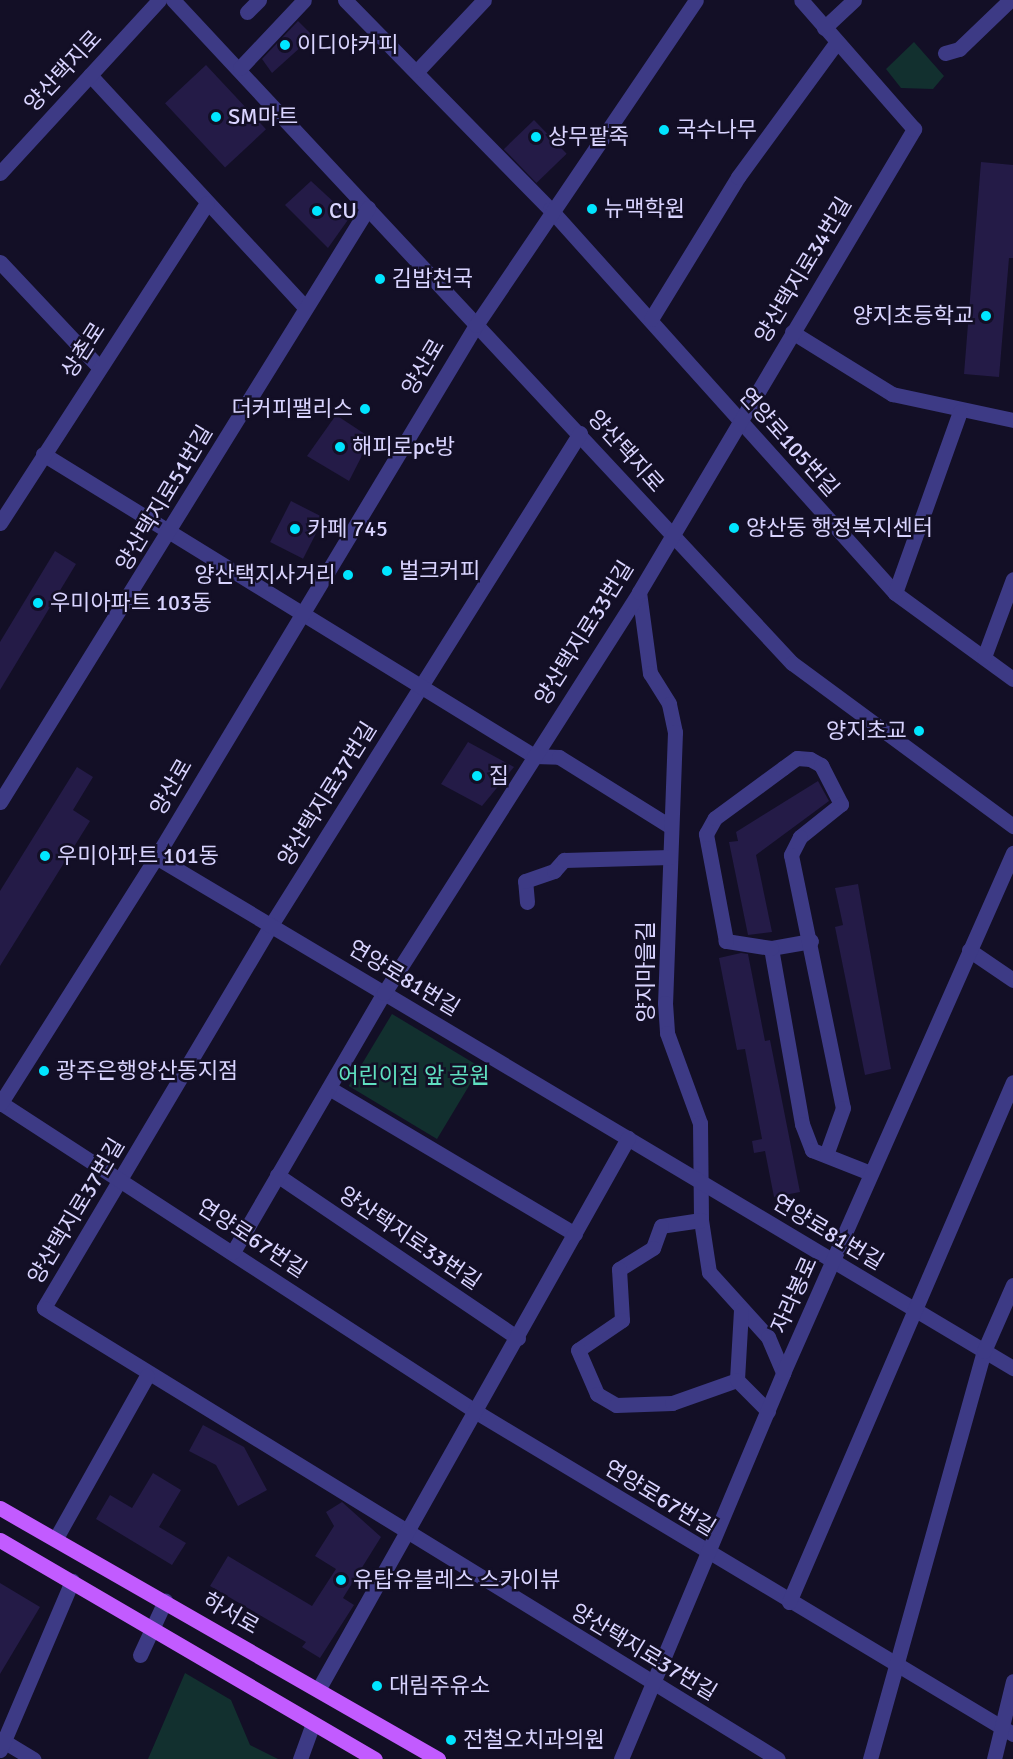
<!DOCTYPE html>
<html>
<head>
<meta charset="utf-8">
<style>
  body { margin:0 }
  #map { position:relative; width:1013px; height:1759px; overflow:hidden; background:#130f26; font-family:Signika,"Noto Sans KR",sans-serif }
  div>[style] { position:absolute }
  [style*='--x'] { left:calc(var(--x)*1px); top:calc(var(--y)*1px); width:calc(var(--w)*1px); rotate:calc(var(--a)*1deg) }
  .green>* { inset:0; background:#12302f; transform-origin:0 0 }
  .building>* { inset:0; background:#241b47; transform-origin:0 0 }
  .minor>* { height:15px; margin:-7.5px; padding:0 7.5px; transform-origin:7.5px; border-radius:7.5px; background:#3d3a85 }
  .major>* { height:15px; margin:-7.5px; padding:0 7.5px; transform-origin:7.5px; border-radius:7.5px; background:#c25bff }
  .dots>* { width:16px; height:16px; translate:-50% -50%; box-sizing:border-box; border:3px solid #130f26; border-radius:50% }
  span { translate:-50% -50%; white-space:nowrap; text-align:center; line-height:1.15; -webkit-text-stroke:5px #130f26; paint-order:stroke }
  .poi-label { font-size:22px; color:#d9d4ff }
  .left { translate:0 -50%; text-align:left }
  .right { translate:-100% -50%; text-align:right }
  .street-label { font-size:22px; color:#d9d4ff }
  .park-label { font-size:22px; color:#5fe0c0 }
</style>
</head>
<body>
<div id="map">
  <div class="green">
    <i style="clip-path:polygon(914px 42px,944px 76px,933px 89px,901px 88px,886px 69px)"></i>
    <i style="left:392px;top:1014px;width:103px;height:84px;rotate:31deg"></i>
    <i style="clip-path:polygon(185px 1673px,231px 1700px,250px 1745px,278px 1759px,148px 1759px)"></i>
  </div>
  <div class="building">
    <i style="clip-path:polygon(298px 21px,313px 36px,272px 73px,262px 59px)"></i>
    <i style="left:206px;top:65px;width:88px;height:56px;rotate:47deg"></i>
    <i style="left:534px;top:120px;width:47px;height:42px;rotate:46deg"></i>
    <i style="clip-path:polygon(981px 162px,1013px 165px,1013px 258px,1009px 258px,999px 377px,964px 374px)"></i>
    <i style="clip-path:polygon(311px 181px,350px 217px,328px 248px,285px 205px)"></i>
    <i style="clip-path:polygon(336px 415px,371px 438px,349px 481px,307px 456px)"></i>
    <i style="left:291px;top:501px;width:37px;height:46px;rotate:27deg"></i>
    <i style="clip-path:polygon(55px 551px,76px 564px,0 690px,0 642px)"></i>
    <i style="clip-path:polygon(468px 742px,514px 767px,482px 806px,441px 784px)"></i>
    <i style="clip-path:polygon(77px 767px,93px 777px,73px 810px,90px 821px,0 966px,0 891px)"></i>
    <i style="clip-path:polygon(818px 781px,829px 801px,756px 855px,772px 932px,748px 935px,729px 842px,738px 841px,736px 832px)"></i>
    <i style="clip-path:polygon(858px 884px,891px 1069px,865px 1075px,835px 927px,843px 925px,835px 888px)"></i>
    <i style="clip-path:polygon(741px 953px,748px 954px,765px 1041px,770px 1040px,800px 1192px,774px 1197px,765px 1151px,754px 1153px,752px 1141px,762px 1139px,745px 1049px,737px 1050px,719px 958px)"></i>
    <i style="clip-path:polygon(203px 1425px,244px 1447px,267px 1490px,238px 1506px,216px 1465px,189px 1451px)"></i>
    <i style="clip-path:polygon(153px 1473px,181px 1490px,159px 1527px,186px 1543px,172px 1565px,96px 1519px,110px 1495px,132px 1508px)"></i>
    <i style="clip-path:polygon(342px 1502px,381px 1537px,343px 1598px,354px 1605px,320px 1658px,302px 1647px,306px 1642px,210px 1586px,228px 1556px,312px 1606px,336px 1569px,315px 1556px,334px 1526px,326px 1512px)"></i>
    <i style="clip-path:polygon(0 1583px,40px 1607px,0 1674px)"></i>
  </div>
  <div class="minor">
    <i style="--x:173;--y:0;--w:907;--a:46.97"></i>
    <i style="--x:792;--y:663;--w:275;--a:36.4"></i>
    <i style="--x:345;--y:0;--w:293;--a:45.6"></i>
    <i style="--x:550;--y:209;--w:516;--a:48.06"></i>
    <i style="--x:895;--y:593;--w:146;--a:36.1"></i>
    <i style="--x:247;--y:12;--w:17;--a:-45"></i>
    <i style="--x:824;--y:28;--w:41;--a:-43"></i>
    <i style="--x:945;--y:53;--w:15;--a:-16"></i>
    <i style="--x:959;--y:49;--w:71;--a:-43.9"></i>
    <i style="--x:240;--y:68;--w:93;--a:-46.7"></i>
    <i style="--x:418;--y:70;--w:96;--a:-46.7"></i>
    <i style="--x:90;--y:75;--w:316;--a:47.2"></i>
    <i style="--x:0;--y:173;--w:235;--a:-47.4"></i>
    <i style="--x:0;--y:262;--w:143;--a:46.7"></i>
    <i style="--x:651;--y:319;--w:167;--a:-58.5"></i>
    <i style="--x:738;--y:177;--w:166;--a:-53.8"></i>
    <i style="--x:792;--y:332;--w:118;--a:31.8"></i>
    <i style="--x:892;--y:394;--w:124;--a:12.1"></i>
    <i style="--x:580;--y:433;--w:581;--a:122.13"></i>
    <i style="--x:271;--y:925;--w:445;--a:120.7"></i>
    <i style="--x:44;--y:1308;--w:861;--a:31.57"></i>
    <i style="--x:43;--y:454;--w:576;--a:31.59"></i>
    <i style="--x:534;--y:756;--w:25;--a:2"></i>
    <i style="--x:559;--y:757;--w:132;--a:32"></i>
    <i style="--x:0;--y:523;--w:381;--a:-57.1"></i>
    <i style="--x:639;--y:592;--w:82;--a:82.3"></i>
    <i style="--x:650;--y:673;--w:36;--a:58"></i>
    <i style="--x:669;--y:704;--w:29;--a:78"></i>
    <i style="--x:675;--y:732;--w:271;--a:92.1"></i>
    <i style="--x:665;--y:1003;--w:30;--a:86"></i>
    <i style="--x:667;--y:1033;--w:96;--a:69.9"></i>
    <i style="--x:700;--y:1123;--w:97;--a:89.4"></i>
    <i style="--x:701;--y:1220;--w:53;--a:81.3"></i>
    <i style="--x:709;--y:1272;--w:88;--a:47.8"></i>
    <i style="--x:768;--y:1337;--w:39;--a:67"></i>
    <i style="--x:895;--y:593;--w:193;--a:-70.3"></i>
    <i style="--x:984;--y:657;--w:83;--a:-69.6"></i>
    <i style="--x:0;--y:802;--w:699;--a:-58.22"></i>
    <i style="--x:156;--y:857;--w:998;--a:30.81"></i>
    <i style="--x:527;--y:902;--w:21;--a:-95"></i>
    <i style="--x:525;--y:881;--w:31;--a:-19"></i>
    <i style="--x:554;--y:871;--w:15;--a:-48"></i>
    <i style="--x:564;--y:860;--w:106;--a:-1.6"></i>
    <i style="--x:811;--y:941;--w:41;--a:170.1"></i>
    <i style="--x:771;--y:948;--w:179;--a:80"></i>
    <i style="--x:802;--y:1124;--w:28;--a:69"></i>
    <i style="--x:812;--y:1150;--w:62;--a:21.6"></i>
    <i style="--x:771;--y:948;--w:46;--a:-171.2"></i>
    <i style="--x:726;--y:941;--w:109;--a:-100.6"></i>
    <i style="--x:706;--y:834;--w:18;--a:-61"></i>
    <i style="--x:715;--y:818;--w:84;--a:-36.3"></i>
    <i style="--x:783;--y:768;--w:17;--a:-36"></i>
    <i style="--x:797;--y:758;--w:13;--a:4"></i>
    <i style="--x:810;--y:759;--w:13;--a:29"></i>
    <i style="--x:821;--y:765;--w:44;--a:62.9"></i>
    <i style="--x:841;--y:804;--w:53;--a:141.2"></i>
    <i style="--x:800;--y:837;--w:20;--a:117"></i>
    <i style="--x:791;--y:855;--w:258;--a:78.4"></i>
    <i style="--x:843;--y:1108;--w:50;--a:109.9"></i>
    <i style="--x:969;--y:950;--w:53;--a:34.3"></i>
    <i style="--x:329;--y:1088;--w:286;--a:30.7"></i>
    <i style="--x:1;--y:1103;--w:569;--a:33.02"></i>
    <i style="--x:478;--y:1413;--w:624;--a:30.96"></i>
    <i style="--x:0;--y:1104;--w:292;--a:-57.7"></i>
    <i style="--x:156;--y:857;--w:621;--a:-58.97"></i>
    <i style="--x:476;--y:325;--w:392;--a:-55.9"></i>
    <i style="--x:277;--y:1175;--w:291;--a:34.1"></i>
    <i style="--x:701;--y:1220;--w:40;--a:171.5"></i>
    <i style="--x:661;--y:1226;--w:23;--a:110"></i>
    <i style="--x:653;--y:1248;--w:40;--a:148"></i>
    <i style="--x:619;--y:1269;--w:51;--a:86.6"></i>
    <i style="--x:622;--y:1320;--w:53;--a:145.7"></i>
    <i style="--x:578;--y:1350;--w:48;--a:66.6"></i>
    <i style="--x:597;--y:1394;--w:22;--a:30"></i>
    <i style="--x:616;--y:1405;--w:56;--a:-2"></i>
    <i style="--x:672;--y:1403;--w:69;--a:-19.5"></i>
    <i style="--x:233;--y:1252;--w:300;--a:-59.8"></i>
    <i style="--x:384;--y:993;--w:475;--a:-57.5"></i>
    <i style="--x:639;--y:592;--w:539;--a:-59.29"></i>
    <i style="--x:914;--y:129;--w:171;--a:-131.2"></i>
    <i style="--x:741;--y:1310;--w:70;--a:93.3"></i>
    <i style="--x:737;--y:1380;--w:44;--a:45"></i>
    <i style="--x:56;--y:1538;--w:186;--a:-60.7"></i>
    <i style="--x:789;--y:1602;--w:566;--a:-66.7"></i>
    <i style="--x:140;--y:1655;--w:60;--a:-65.2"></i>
    <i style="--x:319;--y:1688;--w:631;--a:-60.67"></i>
    <i style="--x:0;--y:1739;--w:39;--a:31"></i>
    <i style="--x:0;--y:1750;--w:184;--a:-66.9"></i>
    <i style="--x:300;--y:1759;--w:37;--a:-70"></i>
    <i style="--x:621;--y:1759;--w:419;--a:-67.2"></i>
    <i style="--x:783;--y:1373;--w:569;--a:-66.14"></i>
    <i style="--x:870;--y:1759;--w:424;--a:-74.4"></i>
    <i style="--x:984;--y:1351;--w:72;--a:-66.3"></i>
    <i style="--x:994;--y:1759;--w:80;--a:-76.3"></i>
  </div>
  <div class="major">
    <i style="--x:0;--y:1508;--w:505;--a:29.82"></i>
    <i style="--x:0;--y:1540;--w:434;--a:30.3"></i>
  </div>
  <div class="dots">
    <i style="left:285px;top:45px;background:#00e5ff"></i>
    <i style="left:216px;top:117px;background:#00e5ff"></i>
    <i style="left:664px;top:130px;background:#00e5ff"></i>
    <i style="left:536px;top:137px;background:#00e5ff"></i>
    <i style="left:592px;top:209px;background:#00e5ff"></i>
    <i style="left:317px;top:211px;background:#00e5ff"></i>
    <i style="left:380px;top:279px;background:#00e5ff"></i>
    <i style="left:986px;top:316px;background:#00e5ff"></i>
    <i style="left:365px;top:409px;background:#00e5ff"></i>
    <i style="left:340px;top:447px;background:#00e5ff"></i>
    <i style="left:734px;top:528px;background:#00e5ff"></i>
    <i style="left:295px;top:529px;background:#00e5ff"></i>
    <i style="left:387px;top:571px;background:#00e5ff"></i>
    <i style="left:348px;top:575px;background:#00e5ff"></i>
    <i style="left:38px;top:603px;background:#00e5ff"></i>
    <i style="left:919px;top:731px;background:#00e5ff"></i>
    <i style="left:477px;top:776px;background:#00e5ff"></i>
    <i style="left:45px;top:856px;background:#00e5ff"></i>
    <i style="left:44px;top:1071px;background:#00e5ff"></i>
    <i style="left:341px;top:1580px;background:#00e5ff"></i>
    <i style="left:377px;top:1686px;background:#00e5ff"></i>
    <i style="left:451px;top:1740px;background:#00e5ff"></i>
  </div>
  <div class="poi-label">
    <span class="left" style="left:297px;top:45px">이디야커피</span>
    <span class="left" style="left:228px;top:117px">SM마트</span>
    <span class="left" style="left:676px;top:130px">국수나무</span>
    <span class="left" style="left:548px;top:137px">상무팥죽</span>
    <span class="left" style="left:604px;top:209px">뉴맥학원</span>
    <span class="left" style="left:329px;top:211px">CU</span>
    <span class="left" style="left:392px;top:279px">김밥천국</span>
    <span class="right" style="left:974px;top:316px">양지초등학교</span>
    <span class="right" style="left:353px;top:409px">더커피팰리스</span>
    <span class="left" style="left:352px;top:447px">해피로pc방</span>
    <span class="left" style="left:746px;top:528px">양산동 행정복지센터</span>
    <span class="left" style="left:307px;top:529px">카페 745</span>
    <span class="left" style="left:399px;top:571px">벌크커피</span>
    <span class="right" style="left:336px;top:575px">양산택지사거리</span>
    <span class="left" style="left:50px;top:603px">우미아파트 103동</span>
    <span class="right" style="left:907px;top:731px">양지초교</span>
    <span class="left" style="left:489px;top:776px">집</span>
    <span class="left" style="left:57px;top:856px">우미아파트 101동</span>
    <span class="left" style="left:56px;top:1071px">광주은행양산동지점</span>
    <span class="left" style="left:353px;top:1580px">유탑유블레스 스카이뷰</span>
    <span class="left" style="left:389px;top:1686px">대림주유소</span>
    <span class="left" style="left:463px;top:1740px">전철오치과의원</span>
  </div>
  <div class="street-label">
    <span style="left:63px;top:71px;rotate:-47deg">양산택지로</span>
    <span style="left:803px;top:270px;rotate:-59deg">양산택지로34번길</span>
    <span style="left:83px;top:350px;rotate:-57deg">상촌로</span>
    <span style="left:423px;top:367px;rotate:-59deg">양산로</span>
    <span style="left:789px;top:442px;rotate:48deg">연양로105번길</span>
    <span style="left:626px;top:451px;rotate:48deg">양산택지로</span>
    <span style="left:164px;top:498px;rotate:-59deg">양산택지로51번길</span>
    <span style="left:584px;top:633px;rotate:-58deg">양산택지로33번길</span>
    <span style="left:171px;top:787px;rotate:-60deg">양산로</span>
    <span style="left:327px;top:794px;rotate:-58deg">양산택지로37번길</span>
    <span style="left:646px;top:972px;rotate:-90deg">양지마을길</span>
    <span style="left:404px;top:978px;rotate:31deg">연양로81번길</span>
    <span style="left:76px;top:1211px;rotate:-59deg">양산택지로37번길</span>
    <span style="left:828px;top:1232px;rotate:31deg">연양로81번길</span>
    <span style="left:252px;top:1238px;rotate:33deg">연양로67번길</span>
    <span style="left:410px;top:1238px;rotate:34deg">양산택지로33번길</span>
    <span style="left:794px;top:1295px;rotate:-66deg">자라봉로</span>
    <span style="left:660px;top:1498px;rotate:31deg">연양로67번길</span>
    <span style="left:231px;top:1613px;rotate:30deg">하서로</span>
    <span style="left:644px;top:1652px;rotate:31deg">양산택지로37번길</span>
  </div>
  <div class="park-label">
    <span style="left:414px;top:1076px">어린이집 앞 공원</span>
  </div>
</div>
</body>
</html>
